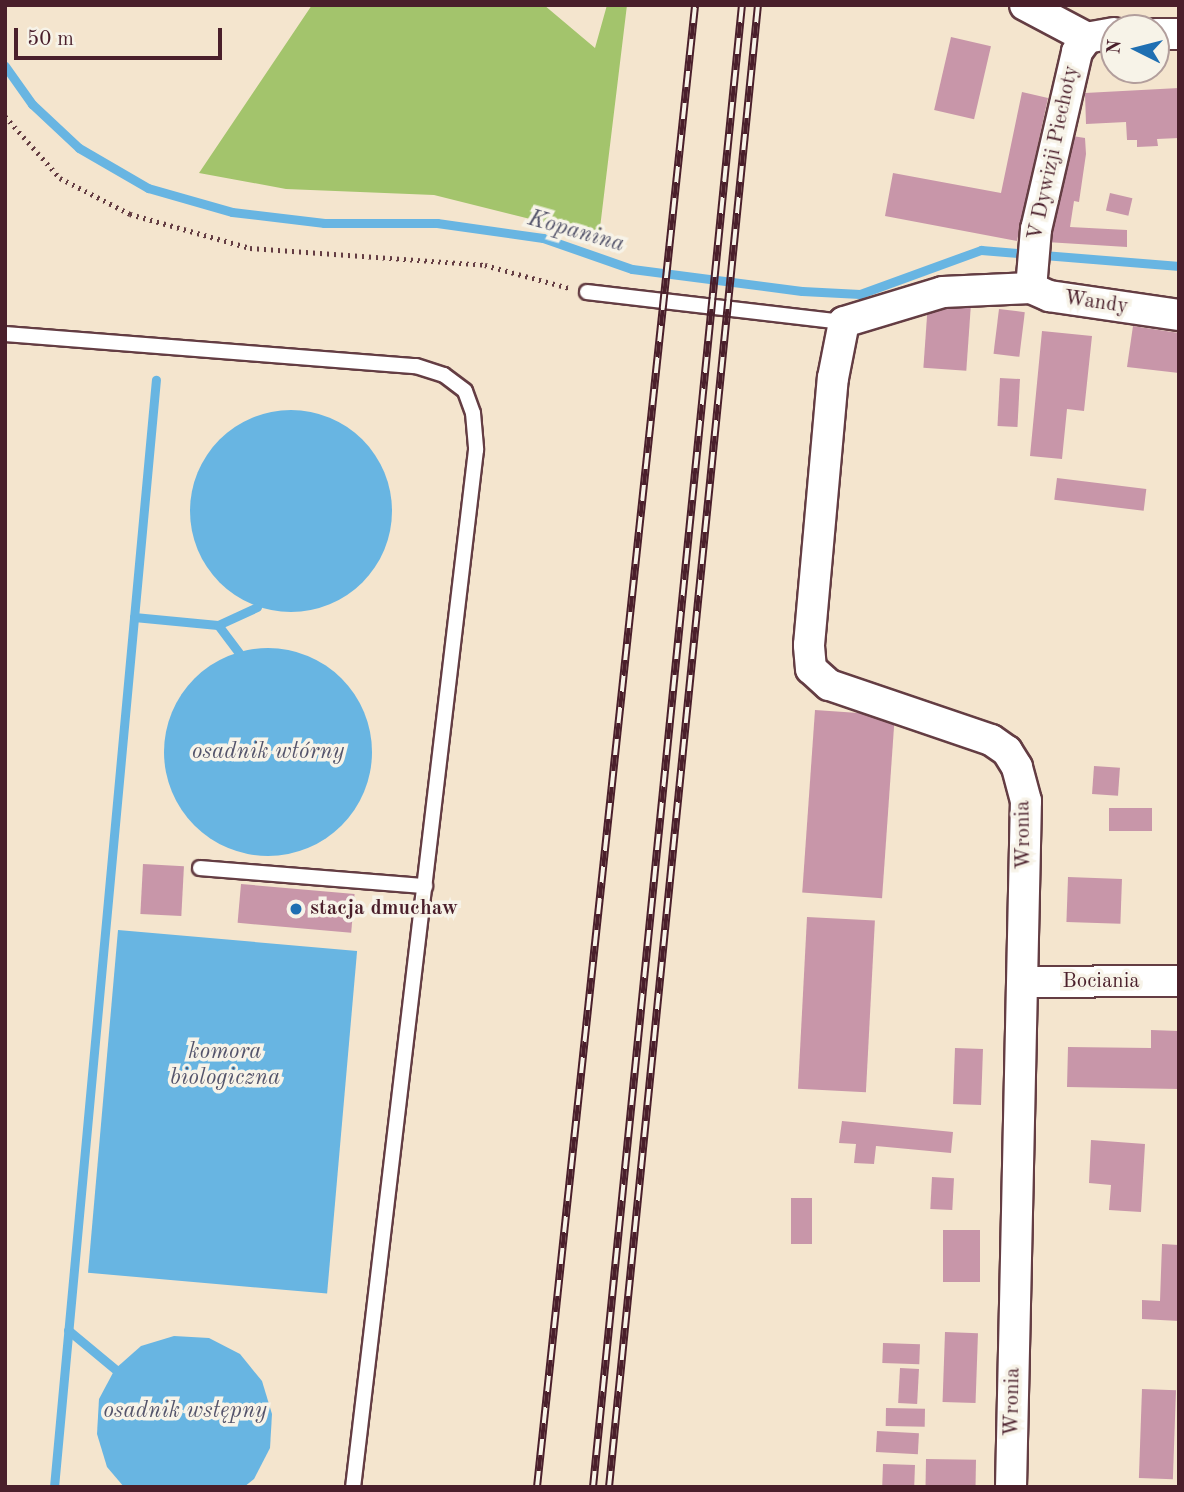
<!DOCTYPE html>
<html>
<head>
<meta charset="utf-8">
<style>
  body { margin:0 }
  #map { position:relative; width:1184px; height:1492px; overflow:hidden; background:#f4e5ce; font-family:"Old Standard TT",serif }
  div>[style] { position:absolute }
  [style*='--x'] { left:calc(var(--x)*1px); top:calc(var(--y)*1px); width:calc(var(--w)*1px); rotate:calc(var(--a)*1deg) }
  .green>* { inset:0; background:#a3c46c }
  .water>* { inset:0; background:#68b5e2; transform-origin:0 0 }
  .round { border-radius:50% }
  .stream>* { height:9px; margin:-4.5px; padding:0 4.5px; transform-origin:4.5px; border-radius:4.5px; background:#68b5e2 }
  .building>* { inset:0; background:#c896a9; transform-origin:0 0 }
  .path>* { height:4.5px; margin-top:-2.25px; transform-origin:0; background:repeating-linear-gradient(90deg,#643d43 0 2px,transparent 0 7px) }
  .roads { filter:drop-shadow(2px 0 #643d43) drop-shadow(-2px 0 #643d43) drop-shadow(0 2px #643d43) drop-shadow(0 -2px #643d43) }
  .lane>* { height:14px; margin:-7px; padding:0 7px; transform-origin:7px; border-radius:7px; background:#fff }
  .street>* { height:30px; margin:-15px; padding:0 15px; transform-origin:15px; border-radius:15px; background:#fff }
  .rail>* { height:8px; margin-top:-4px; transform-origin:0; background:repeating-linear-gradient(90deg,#f7f3e8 0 16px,#4a1f2b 0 32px); box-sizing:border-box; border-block:2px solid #4a1f2b }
  .dots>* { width:19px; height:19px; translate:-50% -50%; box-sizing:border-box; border:4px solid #f7f3e8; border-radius:50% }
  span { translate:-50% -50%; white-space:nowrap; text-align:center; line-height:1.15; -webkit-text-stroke:7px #f7f3e8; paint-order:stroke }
  .street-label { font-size:21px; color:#4a1f2b }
  .poi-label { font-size:21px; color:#4a1f2b; font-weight:700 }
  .left { translate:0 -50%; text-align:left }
  .water-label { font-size:23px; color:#54546b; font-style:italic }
  .frame { position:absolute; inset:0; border:7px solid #4a1f2b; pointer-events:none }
  .north { position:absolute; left:1100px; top:14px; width:70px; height:70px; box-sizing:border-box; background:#f7f3e8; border:2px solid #b29e9c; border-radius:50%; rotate:276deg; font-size:19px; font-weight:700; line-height:28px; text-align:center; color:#4a1f2b }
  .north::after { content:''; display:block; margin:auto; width:24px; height:32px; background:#1f6fb2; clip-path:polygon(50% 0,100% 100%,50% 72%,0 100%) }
  .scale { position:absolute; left:14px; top:28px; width:208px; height:32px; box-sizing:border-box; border:4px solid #4a1f2b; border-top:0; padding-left:9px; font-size:21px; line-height:24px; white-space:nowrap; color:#4a1f2b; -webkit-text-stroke:5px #f7f3e8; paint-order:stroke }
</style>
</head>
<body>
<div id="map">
  <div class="green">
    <i style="clip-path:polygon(312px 5px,544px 5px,595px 48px,607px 5px,627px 5px,599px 236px,434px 195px,286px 189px,199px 173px)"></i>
  </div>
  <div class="water">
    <i class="round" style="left:190px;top:410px;width:202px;height:202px"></i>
    <i class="round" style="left:164px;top:648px;width:208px;height:208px"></i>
    <i style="left:118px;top:930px;width:240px;height:344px;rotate:5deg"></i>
    <i style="clip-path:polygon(174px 1336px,209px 1338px,240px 1354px,262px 1381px,272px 1414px,270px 1448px,254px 1479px,244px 1487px,124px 1487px,107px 1467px,97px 1434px,99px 1399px,115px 1369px,141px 1346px)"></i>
  </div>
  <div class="stream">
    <i style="--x:5;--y:66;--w:47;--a:54.6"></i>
    <i style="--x:32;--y:104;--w:64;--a:43.1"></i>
    <i style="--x:79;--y:148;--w:80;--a:30.1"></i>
    <i style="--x:148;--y:188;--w:87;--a:15.9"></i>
    <i style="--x:232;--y:212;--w:93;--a:6.8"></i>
    <i style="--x:324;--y:223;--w:113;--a:0"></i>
    <i style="--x:437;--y:223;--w:107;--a:8.1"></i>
    <i style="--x:543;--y:238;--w:94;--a:19.2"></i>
    <i style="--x:632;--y:269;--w:171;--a:7.4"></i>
    <i style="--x:802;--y:291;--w:58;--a:3"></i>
    <i style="--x:860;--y:294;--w:129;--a:-20"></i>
    <i style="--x:981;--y:250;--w:199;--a:4.6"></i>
    <i style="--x:134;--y:617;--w:84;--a:5.4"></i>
    <i style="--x:218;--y:625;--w:35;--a:53"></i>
    <i style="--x:218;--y:625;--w:43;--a:-24.8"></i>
    <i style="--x:68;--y:1330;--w:61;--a:39.7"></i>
    <i style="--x:54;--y:1487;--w:1112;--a:-84.74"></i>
  </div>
  <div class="building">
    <i style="left:951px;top:37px;width:41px;height:75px;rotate:13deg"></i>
    <i style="clip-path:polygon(1179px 88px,1179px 138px,1157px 139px,1158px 146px,1137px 147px,1137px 140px,1127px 140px,1126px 122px,1086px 124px,1085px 93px)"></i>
    <i style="clip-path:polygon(1022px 92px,1048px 98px,1017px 241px,885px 216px,893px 173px,1001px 193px)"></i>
    <i style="clip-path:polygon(1066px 135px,1085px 138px,1086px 154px,1079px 202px,1074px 201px,1070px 227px,1127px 230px,1127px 247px,1046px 242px)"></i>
    <i style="left:1110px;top:193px;width:23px;height:18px;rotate:13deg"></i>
    <i style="left:928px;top:302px;width:43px;height:66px;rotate:4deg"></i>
    <i style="left:999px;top:309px;width:26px;height:45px;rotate:7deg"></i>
    <i style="clip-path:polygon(1133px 326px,1179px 333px,1179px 373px,1127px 367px)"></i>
    <i style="clip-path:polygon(1042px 331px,1092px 336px,1084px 411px,1067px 409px,1062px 459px,1030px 456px)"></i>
    <i style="left:1000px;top:378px;width:20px;height:48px;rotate:3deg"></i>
    <i style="left:1057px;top:478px;width:90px;height:22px;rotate:7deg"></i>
    <i style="left:815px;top:710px;width:80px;height:183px;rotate:4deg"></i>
    <i style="left:1094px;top:766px;width:26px;height:28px;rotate:4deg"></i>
    <i style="left:1109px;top:808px;width:43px;height:23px"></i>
    <i style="left:143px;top:864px;width:41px;height:50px;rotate:3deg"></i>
    <i style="left:1068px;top:877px;width:54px;height:45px;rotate:2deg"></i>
    <i style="left:241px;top:884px;width:114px;height:39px;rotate:5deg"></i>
    <i style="left:807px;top:917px;width:68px;height:172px;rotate:3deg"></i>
    <i style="clip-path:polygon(1151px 1030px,1179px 1031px,1179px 1089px,1067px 1087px,1068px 1047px,1151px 1048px)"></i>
    <i style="left:955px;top:1048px;width:28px;height:56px;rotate:2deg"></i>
    <i style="clip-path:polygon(842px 1121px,953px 1132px,951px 1153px,876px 1146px,874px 1164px,854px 1163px,856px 1144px,839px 1143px)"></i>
    <i style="clip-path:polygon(1091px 1140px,1145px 1144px,1141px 1212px,1109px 1210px,1111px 1185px,1089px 1183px)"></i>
    <i style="left:932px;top:1177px;width:22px;height:32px;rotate:3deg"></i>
    <i style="left:791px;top:1198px;width:21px;height:46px"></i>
    <i style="left:943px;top:1230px;width:37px;height:52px"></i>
    <i style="clip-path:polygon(1162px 1244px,1179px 1245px,1179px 1321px,1142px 1319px,1142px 1300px,1160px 1301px)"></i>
    <i style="left:945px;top:1332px;width:33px;height:70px;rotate:2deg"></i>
    <i style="left:883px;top:1343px;width:37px;height:20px;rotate:2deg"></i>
    <i style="left:900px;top:1368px;width:19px;height:35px;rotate:3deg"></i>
    <i style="left:1142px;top:1389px;width:34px;height:89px;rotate:2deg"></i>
    <i style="left:886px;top:1408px;width:39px;height:18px;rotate:1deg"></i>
    <i style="left:877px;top:1431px;width:42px;height:21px;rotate:3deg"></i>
    <i style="left:926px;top:1459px;width:50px;height:28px;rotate:1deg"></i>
    <i style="left:883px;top:1464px;width:32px;height:22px;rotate:2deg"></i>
  </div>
  <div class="path">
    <i style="--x:5;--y:116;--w:83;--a:48.4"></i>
    <i style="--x:60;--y:178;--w:79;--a:27.2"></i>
    <i style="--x:130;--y:214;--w:125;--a:15.8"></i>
    <i style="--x:250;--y:248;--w:236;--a:4.1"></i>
    <i style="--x:485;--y:265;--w:87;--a:15.3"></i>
  </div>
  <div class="roads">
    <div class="lane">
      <i style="--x:587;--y:292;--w:259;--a:6.7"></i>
      <i style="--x:5;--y:334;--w:412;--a:4.5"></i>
      <i style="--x:416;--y:366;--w:29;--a:18"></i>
      <i style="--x:444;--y:375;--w:26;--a:37"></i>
      <i style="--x:465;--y:391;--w:23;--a:70"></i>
      <i style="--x:473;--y:413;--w:37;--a:85"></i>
      <i style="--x:476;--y:450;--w:1044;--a:96.76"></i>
      <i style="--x:200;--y:868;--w:226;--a:4.6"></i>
    </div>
    <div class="street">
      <i style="--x:1025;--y:5;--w:70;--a:28"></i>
      <i style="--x:1114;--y:33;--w:27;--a:170"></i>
      <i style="--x:1087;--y:38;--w:17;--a:126"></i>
      <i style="--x:1077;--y:52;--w:182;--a:103"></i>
      <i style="--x:1036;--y:229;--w:59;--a:94.8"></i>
      <i style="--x:1031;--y:288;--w:20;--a:24"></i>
      <i style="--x:1049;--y:296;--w:131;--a:8.3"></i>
      <i style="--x:1156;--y:34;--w:23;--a:0"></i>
      <i style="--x:1024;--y:982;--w:155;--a:-0.4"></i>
      <i style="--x:1011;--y:1487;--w:686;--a:-88.75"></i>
      <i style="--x:1026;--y:801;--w:35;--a:-105"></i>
      <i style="--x:1017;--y:767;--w:19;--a:-122"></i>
      <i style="--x:1007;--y:751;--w:19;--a:-145"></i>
      <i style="--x:991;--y:740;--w:171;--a:-161.2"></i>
      <i style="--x:829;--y:685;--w:24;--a:-138"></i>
      <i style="--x:811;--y:669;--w:24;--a:-95"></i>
      <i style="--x:809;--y:645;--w:268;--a:-84.9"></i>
      <i style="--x:833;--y:378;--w:57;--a:-78.9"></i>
      <i style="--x:844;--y:322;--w:103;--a:-16.9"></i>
      <i style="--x:943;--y:292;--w:88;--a:-2.6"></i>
    </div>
  </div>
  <div class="rail">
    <i style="--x:537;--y:1487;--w:1490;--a:-83.91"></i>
    <i style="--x:593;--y:1487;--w:1489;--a:-84.26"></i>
    <i style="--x:609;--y:1487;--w:1489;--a:-84.26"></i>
  </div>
  <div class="dots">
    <i style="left:296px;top:909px;background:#1f6fb2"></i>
  </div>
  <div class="street-label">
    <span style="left:1054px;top:153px;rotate:-78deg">V Dywizji Piechoty</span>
    <span style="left:1096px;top:303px;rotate:8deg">Wandy</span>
    <span style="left:1024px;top:835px;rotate:-91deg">Wronia</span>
    <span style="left:1101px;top:982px">Bociania</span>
    <span style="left:1013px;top:1402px;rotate:-89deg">Wronia</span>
  </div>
  <div class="poi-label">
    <span class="left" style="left:310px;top:909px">stacja dmuchaw</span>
  </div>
  <div class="water-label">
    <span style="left:576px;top:232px;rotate:16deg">Kopanina</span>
    <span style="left:268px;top:752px">osadnik wtórny</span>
    <span style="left:225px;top:1065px">komora<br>biologiczna</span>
    <span style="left:185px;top:1411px">osadnik wstępny</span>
  </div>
  <div class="frame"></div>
  <div class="north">N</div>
  <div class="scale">50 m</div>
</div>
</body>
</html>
